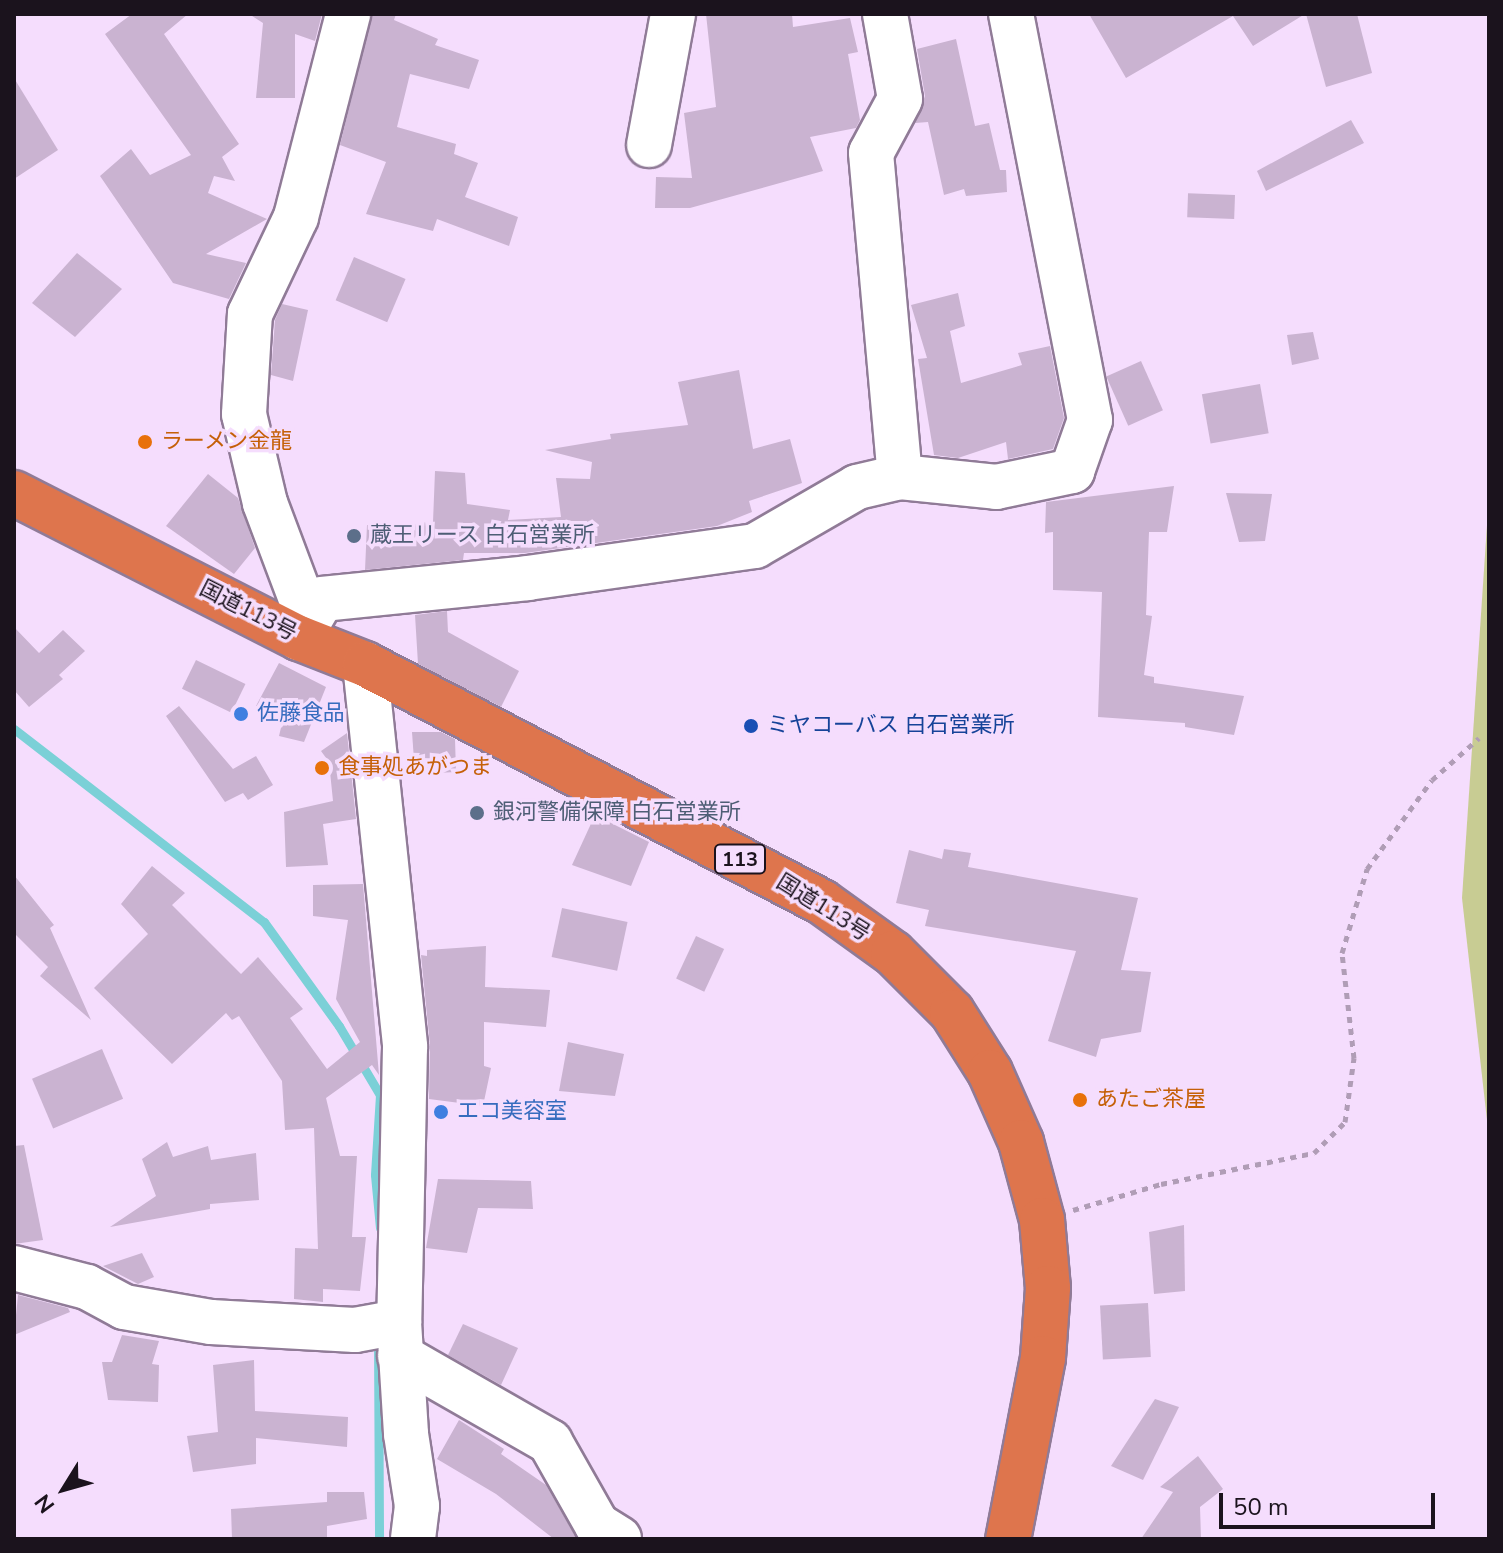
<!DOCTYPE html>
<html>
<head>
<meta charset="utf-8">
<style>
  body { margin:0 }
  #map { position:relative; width:1503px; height:1553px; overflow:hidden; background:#f5ddfd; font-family:"Nunito Sans","Noto Sans JP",sans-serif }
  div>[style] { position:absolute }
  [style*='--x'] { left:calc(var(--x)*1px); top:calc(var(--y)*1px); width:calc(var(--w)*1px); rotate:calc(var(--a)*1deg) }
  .green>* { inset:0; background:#c8cc93 }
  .stream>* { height:9px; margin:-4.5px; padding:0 4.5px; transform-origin:4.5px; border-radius:4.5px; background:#7bd0d7 }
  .building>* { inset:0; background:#cab3d1; transform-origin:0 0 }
  .path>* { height:5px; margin-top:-2.5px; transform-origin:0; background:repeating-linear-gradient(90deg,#b09db6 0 6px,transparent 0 12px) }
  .roads { filter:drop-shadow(2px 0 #907b97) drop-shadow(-2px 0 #907b97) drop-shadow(0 2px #907b97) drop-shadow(0 -2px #907b97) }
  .minor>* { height:44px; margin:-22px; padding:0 22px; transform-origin:22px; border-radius:22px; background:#fff }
  .highway>* { height:44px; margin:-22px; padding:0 22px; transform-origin:22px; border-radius:22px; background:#de754d }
  .dots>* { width:22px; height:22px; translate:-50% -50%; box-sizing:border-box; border:4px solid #f5ddfd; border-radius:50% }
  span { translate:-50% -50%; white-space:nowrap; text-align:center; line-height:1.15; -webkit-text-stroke:7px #f5ddfd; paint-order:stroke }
  .shield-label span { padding:2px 6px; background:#f5ddfd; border:2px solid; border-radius:6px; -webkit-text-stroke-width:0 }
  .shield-label { font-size:20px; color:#1b131d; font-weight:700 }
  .food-label { font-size:22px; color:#c56008 }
  .left { translate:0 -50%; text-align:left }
  .service-label { font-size:22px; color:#4e5e75 }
  .street-label { font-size:22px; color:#1b131d }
  .shop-label { font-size:22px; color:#366cbe }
  .transit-label { font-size:22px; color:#164399 }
  .frame { position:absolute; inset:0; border:16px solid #1b131d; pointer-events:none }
  .north { position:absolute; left:24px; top:1449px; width:80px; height:80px; -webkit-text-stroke:6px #f5ddfd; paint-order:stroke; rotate:233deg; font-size:22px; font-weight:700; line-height:32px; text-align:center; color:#1b131d }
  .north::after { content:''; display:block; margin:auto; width:28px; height:36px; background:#1b131d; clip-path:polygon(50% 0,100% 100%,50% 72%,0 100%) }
  .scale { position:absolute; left:1219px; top:1493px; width:216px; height:36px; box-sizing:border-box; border:4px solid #1b131d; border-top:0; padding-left:10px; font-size:24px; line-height:28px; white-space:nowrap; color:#1b131d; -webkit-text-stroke:6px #f5ddfd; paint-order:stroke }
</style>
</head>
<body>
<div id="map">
  <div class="green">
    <i style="clip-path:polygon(1489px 495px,1489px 1138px,1462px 898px)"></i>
  </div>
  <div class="stream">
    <i style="--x:14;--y:729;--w:316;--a:37.7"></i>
    <i style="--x:264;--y:922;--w:128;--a:54.2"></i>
    <i style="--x:339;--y:1026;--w:80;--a:59.3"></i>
    <i style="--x:380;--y:1095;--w:80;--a:93.6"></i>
    <i style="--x:375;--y:1175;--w:53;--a:84.6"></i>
    <i style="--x:378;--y:1339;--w:200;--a:89.7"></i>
  </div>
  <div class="building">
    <i style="clip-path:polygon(132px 14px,188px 14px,164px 34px,239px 144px,222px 157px,235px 181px,214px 176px,208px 193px,267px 219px,206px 254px,246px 263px,229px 299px,173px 283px,100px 176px,131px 149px,150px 175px,191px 155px,105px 34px)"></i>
    <i style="clip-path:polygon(249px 14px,322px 14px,315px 41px,295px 34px,295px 98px,256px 98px,263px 23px)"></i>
    <i style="clip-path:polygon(372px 14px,396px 14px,394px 20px,438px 39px,435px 45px,479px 60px,469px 89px,410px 74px,397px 127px,456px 144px,454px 154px,478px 163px,465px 197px,518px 217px,509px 246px,437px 219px,433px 231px,366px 214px,386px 162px,340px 145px)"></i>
    <i style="clip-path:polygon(706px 14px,792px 14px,793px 27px,850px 18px,858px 52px,848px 54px,860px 120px,856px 128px,810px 137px,823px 171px,690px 208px,655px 208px,656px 177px,692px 178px,684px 113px,716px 107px)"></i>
    <i style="clip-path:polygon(1089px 14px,1305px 14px,1253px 46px,1233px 16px,1126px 78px)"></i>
    <i style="clip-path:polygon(1306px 14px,1357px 14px,1372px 73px,1326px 87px)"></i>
    <i style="clip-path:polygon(956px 39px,975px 126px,989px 123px,1000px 170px,1006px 170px,1007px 192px,966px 196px,964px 189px,944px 195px,928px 122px,915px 123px,925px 96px,917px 49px)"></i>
    <i style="clip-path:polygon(14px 78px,58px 150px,14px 179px)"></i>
    <i style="clip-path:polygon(1351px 120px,1364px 143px,1266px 191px,1257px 171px)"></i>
    <i style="left:1235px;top:195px;width:24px;height:47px;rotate:92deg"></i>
    <i style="clip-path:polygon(77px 253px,122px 289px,75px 337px,32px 303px)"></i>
    <i style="left:354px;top:257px;width:56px;height:47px;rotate:23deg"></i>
    <i style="clip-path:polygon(958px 293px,965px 326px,950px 331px,961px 383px,1022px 365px,1018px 353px,1050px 346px,1064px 418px,1053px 449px,1008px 459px,1006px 442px,958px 458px,934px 455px,918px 359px,927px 358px,911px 305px)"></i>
    <i style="clip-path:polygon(282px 304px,308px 310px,293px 381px,271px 375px,275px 320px)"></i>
    <i style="clip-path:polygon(1313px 332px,1319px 359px,1292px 365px,1287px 335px)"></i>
    <i style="left:1141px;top:361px;width:54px;height:38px;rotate:66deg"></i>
    <i style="clip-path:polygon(739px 370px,753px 449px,790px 439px,802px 483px,749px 501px,752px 512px,717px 526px,525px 553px,464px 553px,463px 560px,365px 570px,367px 525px,433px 522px,435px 471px,465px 473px,467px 504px,510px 510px,508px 520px,561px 517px,556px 478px,590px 479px,592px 462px,545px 450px,611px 439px,610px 434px,688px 425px,678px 382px)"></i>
    <i style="left:1260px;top:384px;width:50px;height:59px;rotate:80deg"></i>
    <i style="clip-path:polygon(208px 474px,238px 498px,255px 548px,234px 574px,166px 526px)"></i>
    <i style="clip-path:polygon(1174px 486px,1167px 532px,1149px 532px,1146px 615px,1152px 616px,1144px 675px,1154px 677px,1154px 683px,1244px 696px,1234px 735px,1185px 727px,1185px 723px,1098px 717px,1102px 592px,1053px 590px,1053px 532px,1045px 533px,1046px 502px)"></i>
    <i style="clip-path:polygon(1226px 493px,1272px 494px,1265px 541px,1239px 542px)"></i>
    <i style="clip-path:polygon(447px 611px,448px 632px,519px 671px,501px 707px,418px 664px,415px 615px)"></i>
    <i style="clip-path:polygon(14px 627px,39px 653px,63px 630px,85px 651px,59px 675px,63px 679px,29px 707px,14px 690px)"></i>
    <i style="left:196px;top:660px;width:55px;height:32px;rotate:26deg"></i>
    <i style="clip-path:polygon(279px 663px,326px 687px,304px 742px,279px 736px,284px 715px,256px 706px)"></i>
    <i style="clip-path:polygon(179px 706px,233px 769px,256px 756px,273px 785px,248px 800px,243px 793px,225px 802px,166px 716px)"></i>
    <i style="clip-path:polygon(412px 732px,441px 732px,455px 739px,456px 772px,415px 774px)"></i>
    <i style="clip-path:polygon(347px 733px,356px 819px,323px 824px,328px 865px,286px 867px,284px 812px,333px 801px,329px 762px,321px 751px)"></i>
    <i style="clip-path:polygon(595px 815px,649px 842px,631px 886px,572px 865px)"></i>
    <i style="clip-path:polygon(944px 849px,971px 853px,968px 867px,1138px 898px,1121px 970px,1151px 972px,1141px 1032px,1101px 1039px,1096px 1057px,1048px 1041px,1076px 951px,925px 926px,929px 910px,896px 903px,909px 850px,942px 859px)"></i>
    <i style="clip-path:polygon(152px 866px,185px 893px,172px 905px,241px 974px,258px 957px,303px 1009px,290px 1018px,327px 1069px,360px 1042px,336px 999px,348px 920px,313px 916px,313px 885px,363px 884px,379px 1075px,372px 1065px,326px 1098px,340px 1156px,357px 1156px,352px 1237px,366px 1237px,360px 1291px,323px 1289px,323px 1302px,294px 1299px,295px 1248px,318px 1249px,314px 1128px,285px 1130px,282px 1081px,239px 1016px,232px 1020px,226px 1013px,172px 1064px,94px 988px,148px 934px,121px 904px)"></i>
    <i style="clip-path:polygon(14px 875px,54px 925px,50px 928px,91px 1020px,40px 976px,48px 967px,14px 933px)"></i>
    <i style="left:562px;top:908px;width:67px;height:50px;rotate:12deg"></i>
    <i style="left:696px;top:936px;width:31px;height:47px;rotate:25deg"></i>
    <i style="clip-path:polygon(486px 946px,485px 987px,550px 990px,546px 1027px,484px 1022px,484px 1066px,491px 1068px,483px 1106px,429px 1099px,430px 1045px,421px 955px,427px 956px,427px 950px)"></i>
    <i style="clip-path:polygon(568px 1042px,624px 1054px,615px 1096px,559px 1091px)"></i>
    <i style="left:102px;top:1049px;width:54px;height:76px;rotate:67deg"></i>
    <i style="clip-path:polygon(167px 1142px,173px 1157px,208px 1146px,211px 1160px,256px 1153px,259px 1200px,210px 1204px,210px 1209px,110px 1227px,156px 1196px,142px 1159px)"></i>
    <i style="clip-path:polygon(24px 1145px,43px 1240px,14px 1244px,14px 1146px)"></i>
    <i style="clip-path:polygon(438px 1179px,531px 1181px,533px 1209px,478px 1208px,467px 1253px,426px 1248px)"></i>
    <i style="clip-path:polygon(1184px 1225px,1185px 1291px,1154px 1294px,1149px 1232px)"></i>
    <i style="clip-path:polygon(142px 1253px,154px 1277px,138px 1284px,103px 1266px)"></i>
    <i style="clip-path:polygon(18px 1295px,68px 1308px,70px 1312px,14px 1335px)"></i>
    <i style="left:1148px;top:1303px;width:54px;height:48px;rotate:87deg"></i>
    <i style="clip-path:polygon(463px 1324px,518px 1348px,501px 1385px,448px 1355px)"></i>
    <i style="clip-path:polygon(122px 1335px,159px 1341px,152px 1364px,159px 1365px,158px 1402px,108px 1400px,102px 1362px,112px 1362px)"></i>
    <i style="clip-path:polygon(254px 1360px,255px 1411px,348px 1417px,347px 1447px,256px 1438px,256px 1464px,193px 1472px,187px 1436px,218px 1432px,213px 1365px)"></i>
    <i style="clip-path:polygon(1155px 1399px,1179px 1407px,1143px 1480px,1111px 1466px)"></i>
    <i style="clip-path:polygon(459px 1420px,504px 1449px,501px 1454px,546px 1485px,577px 1539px,554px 1539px,496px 1494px,437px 1459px)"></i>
    <i style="clip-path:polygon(1198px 1456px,1223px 1489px,1200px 1507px,1201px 1539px,1141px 1539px,1173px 1492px,1160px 1487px)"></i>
    <i style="clip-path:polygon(327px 1492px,364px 1492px,367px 1519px,327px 1526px,327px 1539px,232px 1539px,231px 1509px,327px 1502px)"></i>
  </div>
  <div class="path">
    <i style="--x:1073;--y:1210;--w:92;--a:-16.5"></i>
    <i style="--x:1161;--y:1184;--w:156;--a:-11.5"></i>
    <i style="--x:1314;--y:1153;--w:44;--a:-45"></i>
    <i style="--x:1345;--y:1122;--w:65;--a:-82"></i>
    <i style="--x:1354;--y:1058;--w:106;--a:-96.5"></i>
    <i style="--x:1342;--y:953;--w:88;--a:-73.4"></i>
    <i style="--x:1367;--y:869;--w:110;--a:-53.9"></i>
    <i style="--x:1432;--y:780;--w:63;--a:-41.8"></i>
  </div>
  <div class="roads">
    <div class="minor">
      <i style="--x:885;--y:14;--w:86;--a:80"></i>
      <i style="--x:900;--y:99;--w:61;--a:118.2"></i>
      <i style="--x:871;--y:153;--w:325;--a:84.9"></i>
      <i style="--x:649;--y:145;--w:133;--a:-79.6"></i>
      <i style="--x:299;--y:638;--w:45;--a:-59.5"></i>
      <i style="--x:322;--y:599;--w:207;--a:-5.8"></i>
      <i style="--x:528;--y:578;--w:229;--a:-8"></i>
      <i style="--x:755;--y:546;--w:118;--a:-30"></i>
      <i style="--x:857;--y:487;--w:44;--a:-13.1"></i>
      <i style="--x:900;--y:477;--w:97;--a:5.9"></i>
      <i style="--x:996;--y:487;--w:78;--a:-11.9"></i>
      <i style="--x:1072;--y:471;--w:54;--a:-70.6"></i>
      <i style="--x:1090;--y:420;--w:414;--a:-101"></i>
      <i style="--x:299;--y:638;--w:31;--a:-81"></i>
      <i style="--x:304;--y:607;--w:111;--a:-110.6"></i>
      <i style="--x:265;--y:503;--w:91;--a:-103.3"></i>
      <i style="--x:244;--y:414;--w:100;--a:-86.6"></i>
      <i style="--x:250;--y:314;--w:107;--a:-64.6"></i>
      <i style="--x:296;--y:217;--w:210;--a:-75.6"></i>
      <i style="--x:365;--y:664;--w:385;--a:84"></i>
      <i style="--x:405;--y:1047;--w:275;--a:91.2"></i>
      <i style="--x:399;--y:1322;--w:112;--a:86.4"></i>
      <i style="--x:406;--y:1434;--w:73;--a:81.3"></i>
      <i style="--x:417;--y:1506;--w:33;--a:97"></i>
      <i style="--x:14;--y:1268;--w:75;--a:14.6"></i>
      <i style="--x:87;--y:1287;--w:42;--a:28.4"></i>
      <i style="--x:124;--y:1307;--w:88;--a:9.8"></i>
      <i style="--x:211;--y:1322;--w:144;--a:3.2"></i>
      <i style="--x:355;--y:1330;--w:45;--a:-10.3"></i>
      <i style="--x:400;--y:1356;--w:173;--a:29.8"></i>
      <i style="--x:550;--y:1442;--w:95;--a:60.5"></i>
      <i style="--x:597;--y:1525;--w:26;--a:32"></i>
    </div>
    <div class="highway">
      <i style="--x:14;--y:493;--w:320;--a:27"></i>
      <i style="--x:299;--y:638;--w:71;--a:21.5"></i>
      <i style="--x:365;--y:664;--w:515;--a:27.51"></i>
      <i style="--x:822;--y:902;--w:87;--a:35.7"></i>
      <i style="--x:893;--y:953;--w:83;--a:45"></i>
      <i style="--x:952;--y:1012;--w:71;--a:57.7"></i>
      <i style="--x:990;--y:1072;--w:77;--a:66.1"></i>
      <i style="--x:1021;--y:1142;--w:81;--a:74.9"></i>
      <i style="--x:1042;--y:1220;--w:68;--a:85"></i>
      <i style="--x:1048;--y:1288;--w:70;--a:94.1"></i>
      <i style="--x:1043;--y:1358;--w:184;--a:100.9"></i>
    </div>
  </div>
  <div class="dots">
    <i style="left:145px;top:442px;background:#e8710a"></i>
    <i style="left:354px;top:536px;background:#5c6f8a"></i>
    <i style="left:241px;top:714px;background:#3f7fe0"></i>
    <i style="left:751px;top:726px;background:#1a4fb4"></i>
    <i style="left:322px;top:768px;background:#e8710a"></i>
    <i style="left:477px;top:813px;background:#5c6f8a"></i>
    <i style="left:1080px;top:1100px;background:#e8710a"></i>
    <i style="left:441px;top:1112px;background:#3f7fe0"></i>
  </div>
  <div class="shield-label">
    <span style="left:740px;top:859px">113</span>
  </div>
  <div class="food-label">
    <span class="left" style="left:161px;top:442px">ラーメン金龍</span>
    <span class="left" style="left:338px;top:768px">食事処あがつま</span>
    <span class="left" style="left:1096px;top:1100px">あたご茶屋</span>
  </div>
  <div class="service-label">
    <span class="left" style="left:370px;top:536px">蔵王リース 白石営業所</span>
    <span class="left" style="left:493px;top:813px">銀河警備保障 白石営業所</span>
  </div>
  <div class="street-label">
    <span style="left:248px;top:611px;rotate:27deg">国道113号</span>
    <span style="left:823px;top:908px;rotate:32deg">国道113号</span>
  </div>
  <div class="shop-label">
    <span class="left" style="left:257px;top:714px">佐藤食品</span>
    <span class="left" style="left:457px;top:1112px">エコ美容室</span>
  </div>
  <div class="transit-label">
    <span class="left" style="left:767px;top:726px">ミヤコーバス 白石営業所</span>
  </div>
  <div class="frame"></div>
  <div class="north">N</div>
  <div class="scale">50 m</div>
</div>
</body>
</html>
